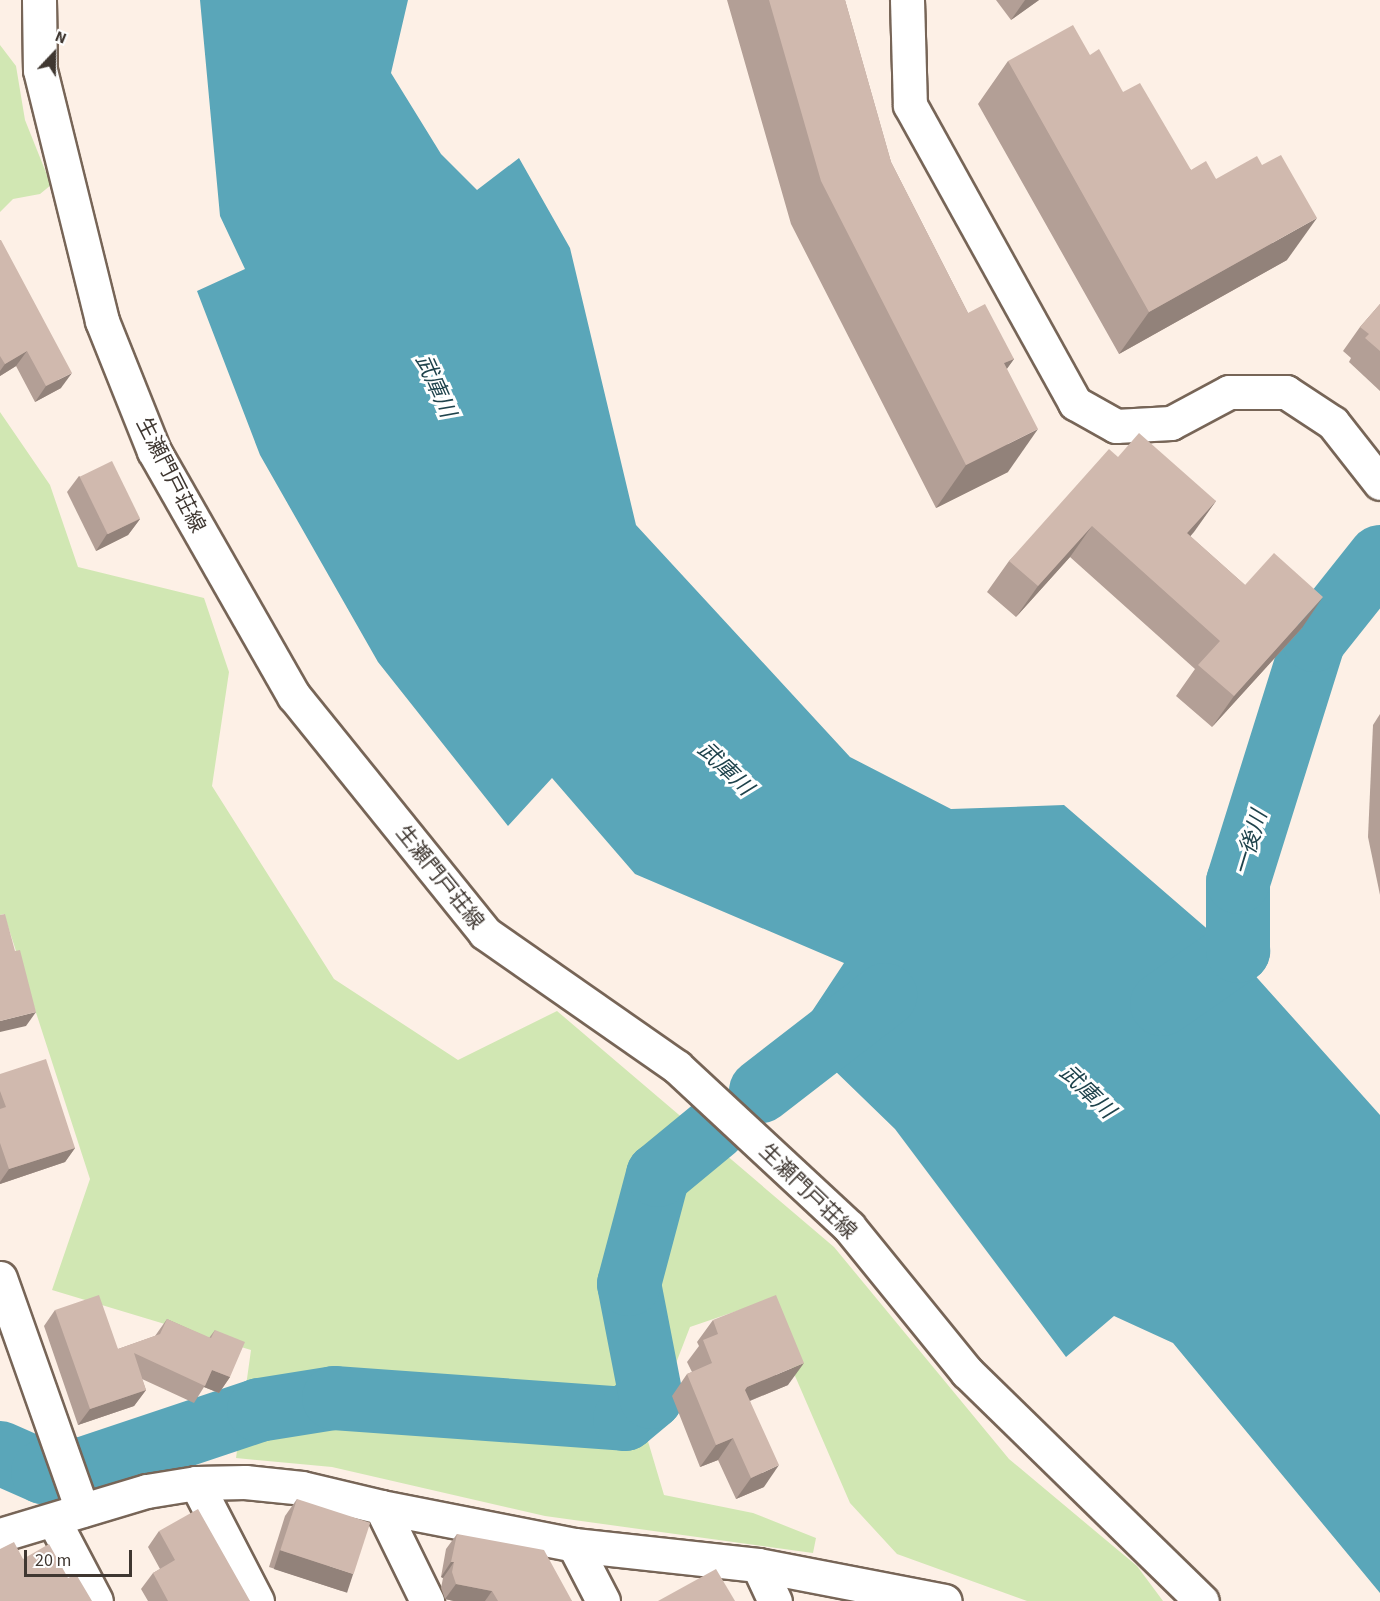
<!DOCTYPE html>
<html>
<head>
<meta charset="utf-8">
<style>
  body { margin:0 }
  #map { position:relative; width:1380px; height:1601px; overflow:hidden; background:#fdf0e6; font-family:"Source Sans 3","Noto Sans JP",sans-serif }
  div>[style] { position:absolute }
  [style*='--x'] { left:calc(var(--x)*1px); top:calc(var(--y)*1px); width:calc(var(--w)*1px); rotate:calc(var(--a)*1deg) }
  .green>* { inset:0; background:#d1e7b3 }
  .water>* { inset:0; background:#5aa6b9 }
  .river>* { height:64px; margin:-32px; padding:0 32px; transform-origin:32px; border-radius:32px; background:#5aa6b9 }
  .roads { filter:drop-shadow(2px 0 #776557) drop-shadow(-2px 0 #776557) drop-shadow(0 2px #776557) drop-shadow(0 -2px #776557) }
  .minor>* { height:33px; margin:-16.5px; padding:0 16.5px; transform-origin:16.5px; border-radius:16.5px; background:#fff }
  .secondary>* { height:33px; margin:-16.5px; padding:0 16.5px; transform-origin:16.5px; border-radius:16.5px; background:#fff }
  .wall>* { inset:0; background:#b39f96 }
  .shaded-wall>* { inset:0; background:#92827a; transform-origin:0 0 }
  .building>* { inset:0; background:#d0b9ae; transform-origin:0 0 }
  span { translate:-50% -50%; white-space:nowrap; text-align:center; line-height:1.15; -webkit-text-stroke:6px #fff; paint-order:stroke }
  .street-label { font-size:21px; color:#3f3731 }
  .water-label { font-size:22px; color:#1f434c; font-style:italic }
  .north { position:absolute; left:24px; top:24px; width:60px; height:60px; -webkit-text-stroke:4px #fff; paint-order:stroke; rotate:22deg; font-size:16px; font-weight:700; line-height:24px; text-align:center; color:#3f3731 }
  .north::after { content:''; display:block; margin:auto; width:21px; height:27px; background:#3f3731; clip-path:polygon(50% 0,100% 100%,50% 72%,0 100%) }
  .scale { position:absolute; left:24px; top:1550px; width:108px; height:27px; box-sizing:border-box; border:3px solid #3f3731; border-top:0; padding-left:8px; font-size:18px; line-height:21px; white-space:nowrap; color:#3f3731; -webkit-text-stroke:4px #fff; paint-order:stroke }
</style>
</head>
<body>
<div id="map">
  <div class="green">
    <i style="clip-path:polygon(0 45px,16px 66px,25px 120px,51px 185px,40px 194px,13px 199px,0 212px)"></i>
    <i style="clip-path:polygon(0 412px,50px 485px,78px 567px,204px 598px,229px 672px,212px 786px,334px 979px,458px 1060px,557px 1011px,834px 1247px,1009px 1459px,1137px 1566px,1163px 1601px,1027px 1601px,897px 1554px,850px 1503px,763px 1302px,690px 1327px,647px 1438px,664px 1495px,753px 1513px,816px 1538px,813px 1553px,545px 1516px,332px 1467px,236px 1458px,251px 1350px,52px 1290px,90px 1179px,4px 914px,0 915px)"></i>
  </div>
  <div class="water">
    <i style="clip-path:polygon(200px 0,408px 0,391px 73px,441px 154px,477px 190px,519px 158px,570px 248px,636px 525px,850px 757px,951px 809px,1064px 805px,1234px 952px,1380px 1115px,1380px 1593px,1173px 1343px,1114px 1316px,1066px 1357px,895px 1129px,797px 1034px,844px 963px,635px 874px,552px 778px,508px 826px,378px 662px,260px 455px,197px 291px,245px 269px,220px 216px)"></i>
  </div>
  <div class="river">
    <i style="--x:1162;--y:1004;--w:93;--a:-34.9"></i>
    <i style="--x:1238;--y:951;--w:69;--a:-90"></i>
    <i style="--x:1238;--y:882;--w:254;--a:-72.6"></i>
    <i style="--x:1314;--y:640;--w:106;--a:-51.5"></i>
    <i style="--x:761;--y:1091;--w:157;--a:-37.7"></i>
    <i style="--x:0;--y:1453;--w:47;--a:23.8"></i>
    <i style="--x:43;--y:1472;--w:40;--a:-4.3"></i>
    <i style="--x:83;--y:1469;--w:186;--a:-18.5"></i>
    <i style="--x:259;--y:1410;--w:76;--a:-9.1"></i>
    <i style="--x:334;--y:1398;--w:292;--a:4.1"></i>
    <i style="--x:625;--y:1419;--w:34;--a:-40"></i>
    <i style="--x:651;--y:1397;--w:115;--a:-101"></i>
    <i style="--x:629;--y:1284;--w:113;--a:-75.1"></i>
    <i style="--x:658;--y:1175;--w:74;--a:-39.5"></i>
  </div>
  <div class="roads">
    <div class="minor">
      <i style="--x:907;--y:0;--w:105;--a:88.4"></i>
      <i style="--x:910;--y:105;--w:341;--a:61"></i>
      <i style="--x:1075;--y:403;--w:47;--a:29.3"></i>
      <i style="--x:1116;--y:426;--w:55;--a:-3.1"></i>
      <i style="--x:1171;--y:423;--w:66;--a:-28.1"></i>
      <i style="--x:1229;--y:392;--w:57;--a:0"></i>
      <i style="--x:1286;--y:392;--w:56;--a:33.4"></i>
      <i style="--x:1333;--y:423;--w:76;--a:51.9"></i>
      <i style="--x:0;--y:1278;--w:246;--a:70.5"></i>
      <i style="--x:196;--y:1483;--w:133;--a:62.7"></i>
      <i style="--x:381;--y:1507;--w:105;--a:63.9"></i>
      <i style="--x:54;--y:1521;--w:90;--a:62.3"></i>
      <i style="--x:0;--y:1535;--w:153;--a:-16.7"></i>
      <i style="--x:147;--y:1491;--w:50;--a:-9.3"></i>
      <i style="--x:196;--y:1483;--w:49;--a:-1.2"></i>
      <i style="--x:245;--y:1482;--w:57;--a:6"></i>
      <i style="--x:302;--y:1488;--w:81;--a:13.5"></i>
      <i style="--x:381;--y:1507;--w:197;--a:11.1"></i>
      <i style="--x:574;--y:1545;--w:185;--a:6.2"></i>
      <i style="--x:758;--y:1565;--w:190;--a:10.9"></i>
      <i style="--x:574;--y:1545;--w:63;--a:62.6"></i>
      <i style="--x:758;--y:1565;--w:40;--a:65"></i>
    </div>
    <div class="secondary">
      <i style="--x:39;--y:0;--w:70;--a:89.2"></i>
      <i style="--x:40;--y:70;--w:259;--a:76.1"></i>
      <i style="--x:102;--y:321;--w:140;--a:68.2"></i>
      <i style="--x:154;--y:451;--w:282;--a:60.3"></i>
      <i style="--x:294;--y:696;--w:304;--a:51.1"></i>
      <i style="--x:485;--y:933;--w:234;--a:34.9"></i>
      <i style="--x:677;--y:1067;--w:235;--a:42.9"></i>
      <i style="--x:849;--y:1227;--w:187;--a:50.9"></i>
      <i style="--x:967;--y:1372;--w:328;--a:44.3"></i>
    </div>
  </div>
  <div class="wall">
    <i style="clip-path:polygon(727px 0,845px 0,891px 162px,968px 313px,1014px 359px,1007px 368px,1008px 472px,936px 508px,791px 224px)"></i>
    <i style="clip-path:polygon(996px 0,1039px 0,1011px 20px)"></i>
    <i style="clip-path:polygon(1090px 55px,1191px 170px,1216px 179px,1287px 260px,1119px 354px,978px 104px,1008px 61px)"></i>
    <i style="clip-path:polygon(0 240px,61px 388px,35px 402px,16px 366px,0 376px)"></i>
    <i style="clip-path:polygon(1380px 304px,1380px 391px,1349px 362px,1351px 358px,1343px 351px,1360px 327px)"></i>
    <i style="clip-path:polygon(1118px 457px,1216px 501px,1190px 536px,1245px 585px,1302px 628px,1212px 727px,1176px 696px,1195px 669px,1070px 557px,1016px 617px,987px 592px,1009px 561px)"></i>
    <i style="clip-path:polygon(79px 476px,140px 519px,128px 535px,96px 551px,67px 492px)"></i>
    <i style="clip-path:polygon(1380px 714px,1380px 895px,1368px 837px,1373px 725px)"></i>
    <i style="clip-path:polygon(0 1074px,75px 1148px,65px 1162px,0 1184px)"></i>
    <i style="clip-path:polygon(55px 1310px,118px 1349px,155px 1336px,167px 1319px,209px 1338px,215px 1330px,230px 1377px,219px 1393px,204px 1387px,194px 1403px,142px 1379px,146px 1390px,134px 1406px,78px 1425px,44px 1326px)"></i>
    <i style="clip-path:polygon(713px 1320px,788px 1385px,750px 1401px,764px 1487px,736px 1499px,718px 1460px,700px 1467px,672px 1396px,687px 1374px,692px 1372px,687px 1362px,699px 1346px,697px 1342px)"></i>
    <i style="clip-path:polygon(297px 1499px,342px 1591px,269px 1567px,285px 1516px)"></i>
    <i style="clip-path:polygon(159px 1531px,250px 1601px,148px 1601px,141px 1589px,153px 1573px,160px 1569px,148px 1547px)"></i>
    <i style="clip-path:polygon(457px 1534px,572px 1601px,454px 1601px,445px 1599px,441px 1588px,443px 1578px,441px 1577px,446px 1549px)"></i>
  </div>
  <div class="shaded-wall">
    <i style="clip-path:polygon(1025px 0,1039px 0,1011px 20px)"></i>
    <i style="clip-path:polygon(1317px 218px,1287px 260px,1119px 354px,1149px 312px)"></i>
    <i style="clip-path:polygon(27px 351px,16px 366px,0 376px,0 371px,5px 364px)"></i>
    <i style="clip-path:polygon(1014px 359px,984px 401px,1004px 363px)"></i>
    <i style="clip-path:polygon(72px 373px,61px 388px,35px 402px,46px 386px)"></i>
    <i style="clip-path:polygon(1038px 429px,1008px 472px,936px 508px,966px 465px)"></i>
    <i style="clip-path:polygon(1216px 501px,1194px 532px,1166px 564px,1187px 533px)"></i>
    <i style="clip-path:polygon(140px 519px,128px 535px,96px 551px,107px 534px)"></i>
    <i style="clip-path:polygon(1092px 526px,1070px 557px,1016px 617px,1038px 586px)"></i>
    <i style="clip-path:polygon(1323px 597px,1302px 628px,1212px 727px,1234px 696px)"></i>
    <i style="clip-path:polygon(36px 1012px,26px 1026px,0 1032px,0 1021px)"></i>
    <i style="clip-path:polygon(75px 1148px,65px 1162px,0 1184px,0 1182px,9px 1169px)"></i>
    <i style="clip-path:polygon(804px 1363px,788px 1385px,732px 1408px,747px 1387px)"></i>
    <i style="clip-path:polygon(212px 1370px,230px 1377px,219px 1393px,204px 1387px)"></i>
    <i style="clip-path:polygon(146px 1390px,134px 1406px,78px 1425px,90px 1409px)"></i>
    <i style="clip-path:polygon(733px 1438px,718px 1460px,700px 1467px,716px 1445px)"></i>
    <i style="clip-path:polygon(779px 1465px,764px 1487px,736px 1499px,751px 1478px)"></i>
    <i style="left:280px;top:1550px;width:77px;height:20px;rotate:18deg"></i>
    <i style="clip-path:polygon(451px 1562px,454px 1562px,443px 1578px,441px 1577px)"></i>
    <i style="clip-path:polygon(456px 1584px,492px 1591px,485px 1601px,454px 1601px,445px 1599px)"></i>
  </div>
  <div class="building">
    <i style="clip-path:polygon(769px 0,845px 0,891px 162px,968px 313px,985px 304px,1014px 359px,1004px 363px,1038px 429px,966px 465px,821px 181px)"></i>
    <i style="clip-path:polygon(1073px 25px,1090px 55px,1099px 49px,1123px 92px,1140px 83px,1191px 170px,1206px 161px,1216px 179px,1257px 156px,1262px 165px,1281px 155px,1317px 218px,1149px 312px,1008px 61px)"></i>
    <i style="clip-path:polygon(0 240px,1px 240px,72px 373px,46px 386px,27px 351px,5px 364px,0 356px)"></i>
    <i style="clip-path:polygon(1380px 304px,1380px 351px,1365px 338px,1369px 334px,1360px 327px)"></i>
    <i style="clip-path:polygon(1139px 433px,1216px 501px,1187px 533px,1245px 585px,1274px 553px,1323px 597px,1234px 696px,1198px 665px,1220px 641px,1092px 526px,1038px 586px,1009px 561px,1109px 449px,1118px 457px)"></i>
    <i style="left:112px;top:461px;width:64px;height:36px;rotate:64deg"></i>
    <i style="clip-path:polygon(5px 914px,15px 951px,20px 950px,36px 1012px,0 1021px,0 915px)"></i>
    <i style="clip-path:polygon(46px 1059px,75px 1148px,9px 1169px,0 1143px,0 1109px,6px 1107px,0 1091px,0 1074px)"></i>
    <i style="clip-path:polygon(99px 1295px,118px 1349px,160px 1334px,167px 1319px,211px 1338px,215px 1330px,245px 1342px,230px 1377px,212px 1370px,205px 1386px,134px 1353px,146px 1390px,90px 1409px,55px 1310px)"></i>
    <i style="clip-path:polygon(776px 1295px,804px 1363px,747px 1387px,745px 1390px,779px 1465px,751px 1478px,733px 1438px,716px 1445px,687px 1374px,712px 1363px,703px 1340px,718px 1334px,713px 1320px)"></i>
    <i style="left:297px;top:1499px;width:77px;height:54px;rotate:18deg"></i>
    <i style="clip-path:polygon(198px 1509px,250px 1601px,168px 1601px,153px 1573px,175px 1560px,159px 1531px)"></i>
    <i style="clip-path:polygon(457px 1534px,544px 1550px,572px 1601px,498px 1601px,492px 1591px,456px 1584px,452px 1572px,454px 1562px,451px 1562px)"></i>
    <i style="clip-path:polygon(14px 1542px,23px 1559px,49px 1544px,68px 1578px,76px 1574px,92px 1601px,0 1601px,0 1549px)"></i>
    <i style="clip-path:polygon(716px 1569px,735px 1601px,658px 1601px)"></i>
  </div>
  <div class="street-label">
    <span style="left:171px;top:475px;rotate:63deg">生瀬門戸荘線</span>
    <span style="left:440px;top:877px;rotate:51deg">生瀬門戸荘線</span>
    <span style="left:808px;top:1191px;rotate:44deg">生瀬門戸荘線</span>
  </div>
  <div class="water-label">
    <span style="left:435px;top:386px;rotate:66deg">武庫川</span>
    <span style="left:725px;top:769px;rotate:44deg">武庫川</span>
    <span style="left:1251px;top:843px;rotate:-73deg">一後川</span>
    <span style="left:1087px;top:1092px;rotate:44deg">武庫川</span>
  </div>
  <div class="north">N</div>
  <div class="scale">20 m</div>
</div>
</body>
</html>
